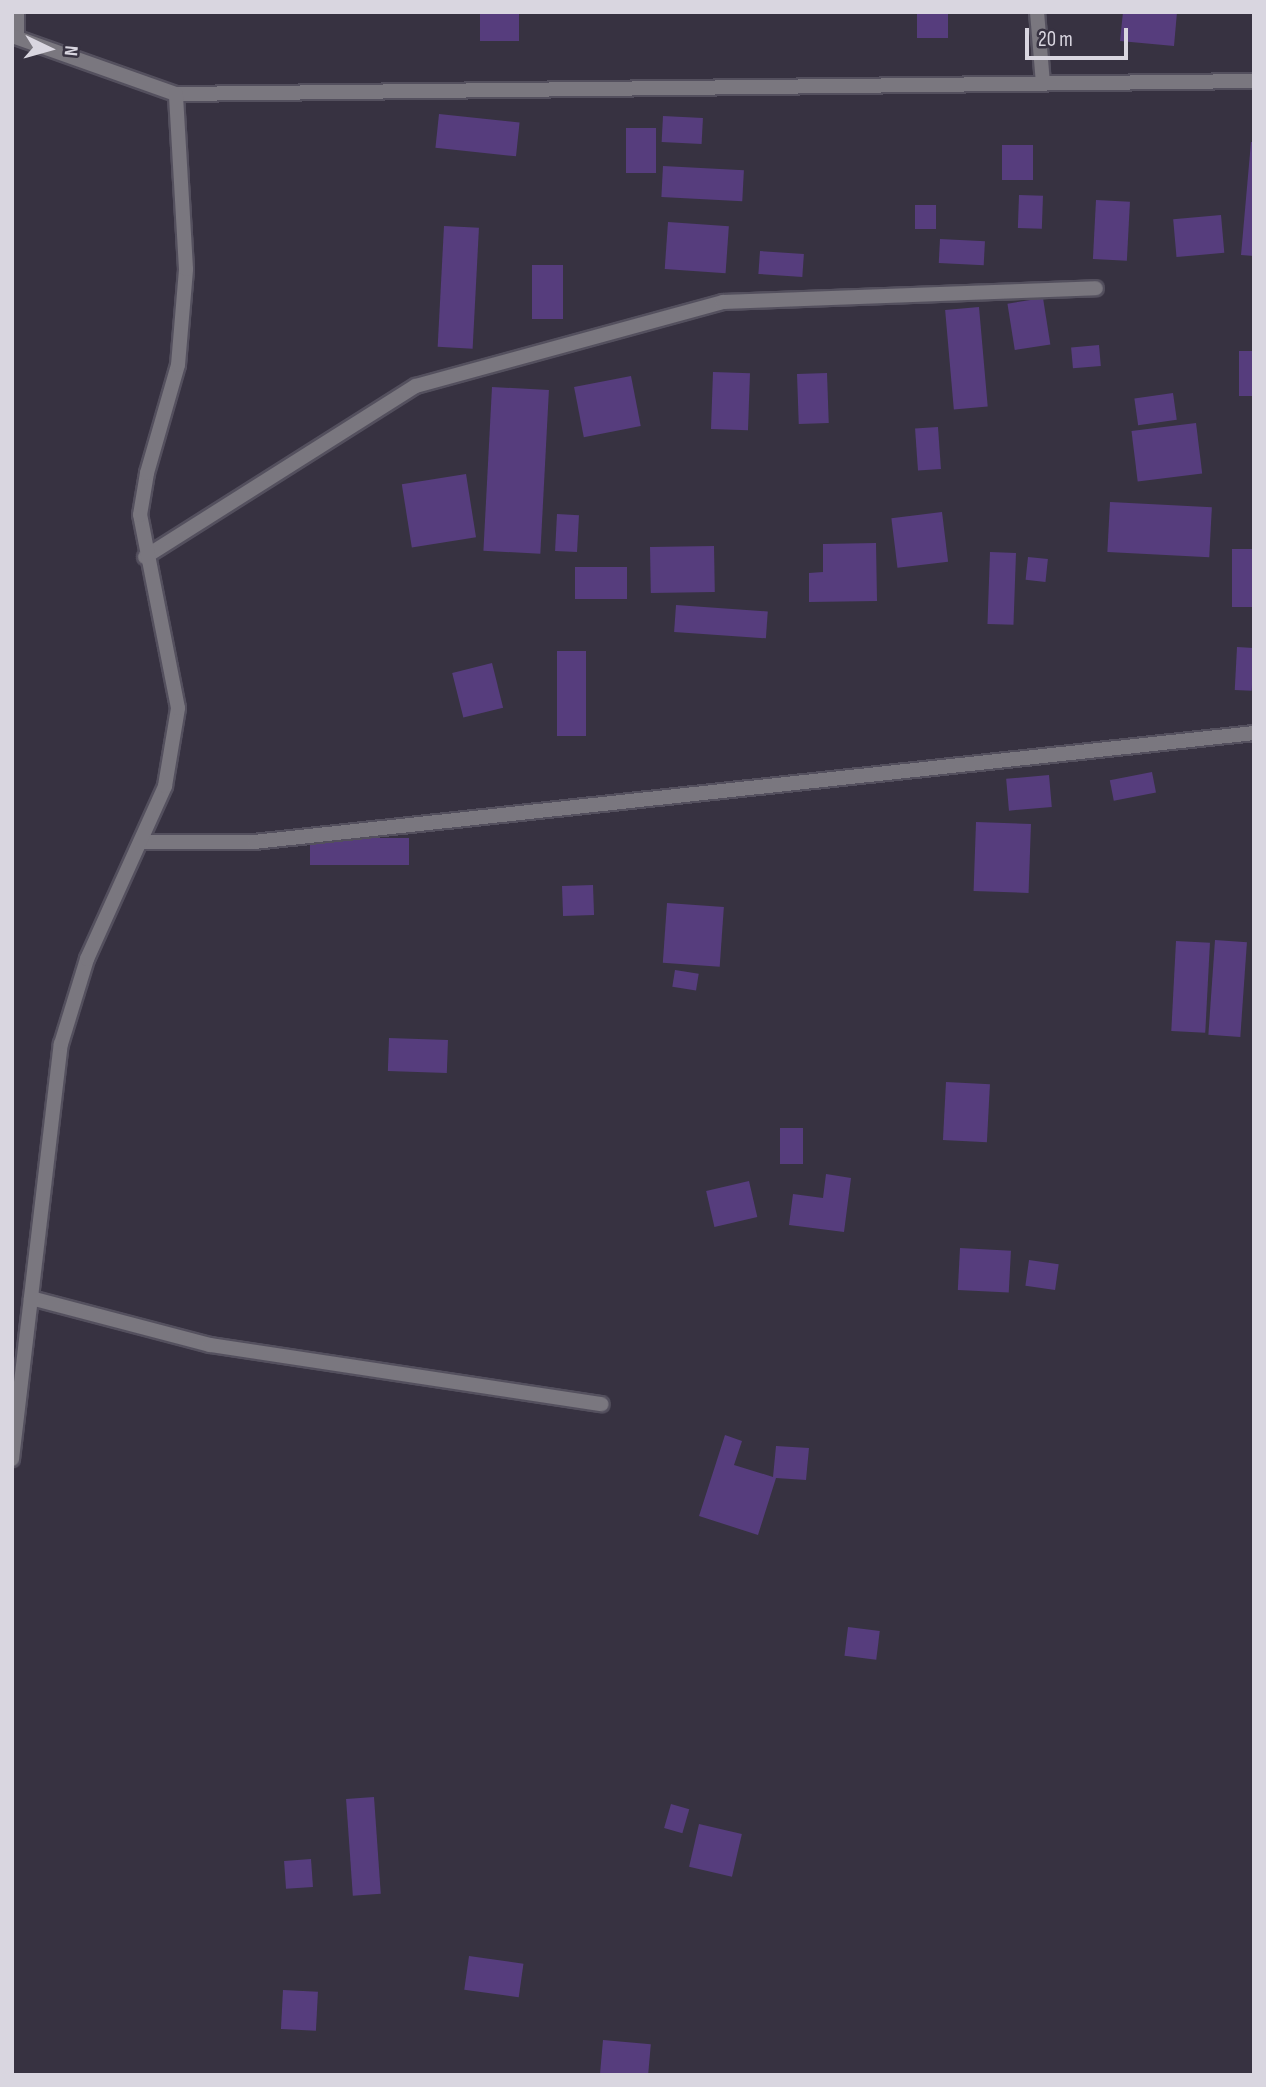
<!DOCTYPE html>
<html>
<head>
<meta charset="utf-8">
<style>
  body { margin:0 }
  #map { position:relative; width:1266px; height:2087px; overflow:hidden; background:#373241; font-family:"Sofia Sans Condensed",sans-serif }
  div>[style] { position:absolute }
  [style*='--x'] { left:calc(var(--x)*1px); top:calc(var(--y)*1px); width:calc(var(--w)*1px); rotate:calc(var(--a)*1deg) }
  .building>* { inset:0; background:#563d7d; transform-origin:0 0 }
  .roads { filter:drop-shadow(2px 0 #54505e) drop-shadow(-2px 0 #54505e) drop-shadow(0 2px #54505e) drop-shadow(0 -2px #54505e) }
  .minor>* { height:14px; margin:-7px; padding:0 7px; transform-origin:7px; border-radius:7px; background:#7a777f }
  span { translate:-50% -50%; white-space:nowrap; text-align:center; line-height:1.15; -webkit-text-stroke:5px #373241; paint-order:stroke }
  .frame { position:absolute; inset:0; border:14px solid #d9d6e0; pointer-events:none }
  .north { position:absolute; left:14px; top:14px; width:70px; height:70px; -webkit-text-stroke:5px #373241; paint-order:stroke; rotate:95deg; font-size:19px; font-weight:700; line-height:28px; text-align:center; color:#d9d6e0 }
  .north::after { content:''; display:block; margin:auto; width:24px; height:32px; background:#d9d6e0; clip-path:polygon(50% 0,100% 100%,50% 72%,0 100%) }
  .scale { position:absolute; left:1025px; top:28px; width:103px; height:32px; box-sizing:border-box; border:4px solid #d9d6e0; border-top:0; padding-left:9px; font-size:21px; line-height:24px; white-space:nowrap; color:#d9d6e0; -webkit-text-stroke:5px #373241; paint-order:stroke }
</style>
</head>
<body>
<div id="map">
  <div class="building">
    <i style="left:480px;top:12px;width:39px;height:29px"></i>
    <i style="left:917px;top:12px;width:31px;height:26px"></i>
    <i style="clip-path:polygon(1123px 12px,1177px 12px,1174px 46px,1120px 41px)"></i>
    <i style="left:439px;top:114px;width:81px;height:34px;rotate:6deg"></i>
    <i style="left:663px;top:116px;width:40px;height:26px;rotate:3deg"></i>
    <i style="left:656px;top:128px;width:45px;height:30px;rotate:90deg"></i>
    <i style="clip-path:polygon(1251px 142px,1254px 142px,1254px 256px,1241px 255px)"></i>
    <i style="left:1002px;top:145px;width:31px;height:35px"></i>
    <i style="left:663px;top:166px;width:81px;height:31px;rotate:3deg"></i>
    <i style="left:1019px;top:195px;width:24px;height:33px;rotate:2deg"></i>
    <i style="left:1096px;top:200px;width:34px;height:59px;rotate:3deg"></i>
    <i style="left:915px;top:205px;width:21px;height:24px"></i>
    <i style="left:1221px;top:215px;width:38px;height:48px;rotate:85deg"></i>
    <i style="left:668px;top:222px;width:61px;height:47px;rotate:4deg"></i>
    <i style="left:444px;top:226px;width:35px;height:121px;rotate:3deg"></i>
    <i style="left:940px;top:239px;width:45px;height:24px;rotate:3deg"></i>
    <i style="left:760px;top:251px;width:44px;height:23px;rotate:4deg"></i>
    <i style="left:532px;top:265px;width:31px;height:54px"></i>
    <i style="left:1043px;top:298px;width:47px;height:36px;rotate:81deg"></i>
    <i style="left:979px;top:307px;width:100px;height:34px;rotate:85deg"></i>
    <i style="left:1099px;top:345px;width:21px;height:28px;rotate:85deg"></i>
    <i style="left:1254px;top:351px;width:45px;height:15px;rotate:90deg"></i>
    <i style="left:713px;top:372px;width:37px;height:57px;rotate:2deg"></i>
    <i style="left:827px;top:373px;width:50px;height:30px;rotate:88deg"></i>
    <i style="left:631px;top:376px;width:51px;height:58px;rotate:79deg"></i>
    <i style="left:492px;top:387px;width:57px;height:164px;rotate:3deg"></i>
    <i style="left:1173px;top:393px;width:27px;height:39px;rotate:82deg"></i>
    <i style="left:1196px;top:423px;width:51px;height:65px;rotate:83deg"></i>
    <i style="left:938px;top:427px;width:42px;height:23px;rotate:86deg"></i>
    <i style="left:466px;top:474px;width:64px;height:65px;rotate:81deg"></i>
    <i style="left:1110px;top:502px;width:102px;height:50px;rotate:3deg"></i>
    <i style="left:942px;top:512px;width:50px;height:51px;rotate:83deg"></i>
    <i style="left:557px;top:514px;width:22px;height:37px;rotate:3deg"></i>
    <i style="clip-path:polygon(876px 543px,877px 601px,809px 602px,809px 573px,823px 572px,823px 544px)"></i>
    <i style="left:714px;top:546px;width:46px;height:64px;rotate:89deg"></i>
    <i style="left:1232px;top:549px;width:22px;height:58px"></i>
    <i style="left:990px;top:552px;width:26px;height:72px;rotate:2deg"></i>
    <i style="left:1028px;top:557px;width:20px;height:23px;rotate:6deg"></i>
    <i style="left:575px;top:567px;width:52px;height:32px"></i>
    <i style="left:676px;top:605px;width:92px;height:27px;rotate:4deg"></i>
    <i style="left:1237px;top:647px;width:17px;height:43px;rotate:3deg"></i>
    <i style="left:557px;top:651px;width:29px;height:85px"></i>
    <i style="left:492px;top:663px;width:46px;height:41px;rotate:76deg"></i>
    <i style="left:1152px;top:772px;width:21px;height:43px;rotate:79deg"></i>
    <i style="left:1049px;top:775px;width:32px;height:43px;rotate:85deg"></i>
    <i style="left:976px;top:822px;width:55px;height:69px;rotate:2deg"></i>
    <i style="left:409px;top:838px;width:27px;height:99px;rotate:90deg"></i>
    <i style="left:593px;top:885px;width:30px;height:31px;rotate:88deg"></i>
    <i style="left:667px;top:903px;width:57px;height:60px;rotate:4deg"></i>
    <i style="left:1215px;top:940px;width:32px;height:95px;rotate:4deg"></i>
    <i style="left:1176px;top:941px;width:34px;height:90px;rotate:3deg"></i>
    <i style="left:675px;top:970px;width:24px;height:17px;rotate:9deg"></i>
    <i style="left:389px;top:1038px;width:59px;height:33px;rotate:2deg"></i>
    <i style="left:946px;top:1082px;width:44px;height:58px;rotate:3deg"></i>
    <i style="left:780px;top:1128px;width:23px;height:36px"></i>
    <i style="clip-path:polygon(826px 1174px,851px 1178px,844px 1232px,789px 1225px,793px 1194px,823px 1198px)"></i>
    <i style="left:749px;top:1181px;width:37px;height:44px;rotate:77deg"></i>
    <i style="left:960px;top:1248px;width:51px;height:42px;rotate:3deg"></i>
    <i style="left:1029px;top:1260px;width:30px;height:26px;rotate:8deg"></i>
    <i style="clip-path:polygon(725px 1435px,742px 1441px,734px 1465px,773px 1477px,776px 1446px,809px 1448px,806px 1480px,776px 1478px,758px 1535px,699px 1516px)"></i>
    <i style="left:848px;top:1627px;width:32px;height:29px;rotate:7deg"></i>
    <i style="left:374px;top:1797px;width:97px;height:28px;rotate:86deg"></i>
    <i style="left:671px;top:1804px;width:19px;height:25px;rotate:16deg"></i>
    <i style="left:699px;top:1824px;width:44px;height:44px;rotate:13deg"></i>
    <i style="left:311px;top:1859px;width:28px;height:27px;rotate:86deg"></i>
    <i style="left:469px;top:1956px;width:55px;height:34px;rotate:8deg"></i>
    <i style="left:283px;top:1990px;width:35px;height:39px;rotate:3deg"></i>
    <i style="left:603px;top:2040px;width:48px;height:35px;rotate:5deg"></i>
  </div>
  <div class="roads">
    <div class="minor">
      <i style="--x:17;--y:12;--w:25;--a:90"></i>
      <i style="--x:1037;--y:12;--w:71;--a:85.2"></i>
      <i style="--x:12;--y:36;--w:174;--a:19.5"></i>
      <i style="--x:176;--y:94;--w:1078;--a:-0.69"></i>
      <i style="--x:145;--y:557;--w:320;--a:-32.3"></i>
      <i style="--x:416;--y:386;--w:318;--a:-15.3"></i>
      <i style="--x:723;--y:302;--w:373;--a:-2.1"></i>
      <i style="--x:143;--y:842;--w:111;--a:0"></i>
      <i style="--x:254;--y:842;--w:1006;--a:-6.22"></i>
      <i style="--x:31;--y:1298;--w:185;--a:14.7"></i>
      <i style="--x:210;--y:1345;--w:396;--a:8.6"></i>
      <i style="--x:12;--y:1459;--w:418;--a:-83.3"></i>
      <i style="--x:61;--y:1044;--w:89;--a:-73"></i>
      <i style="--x:87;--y:959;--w:190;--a:-65.7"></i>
      <i style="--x:165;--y:786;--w:79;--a:-80.5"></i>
      <i style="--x:178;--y:708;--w:197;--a:-101.1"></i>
      <i style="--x:140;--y:515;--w:43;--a:-80.5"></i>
      <i style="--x:147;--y:473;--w:112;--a:-74"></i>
      <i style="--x:178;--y:365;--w:96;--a:-85.2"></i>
      <i style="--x:186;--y:269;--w:175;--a:-93.3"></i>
    </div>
  </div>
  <div class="frame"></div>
  <div class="north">N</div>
  <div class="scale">20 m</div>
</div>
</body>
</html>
